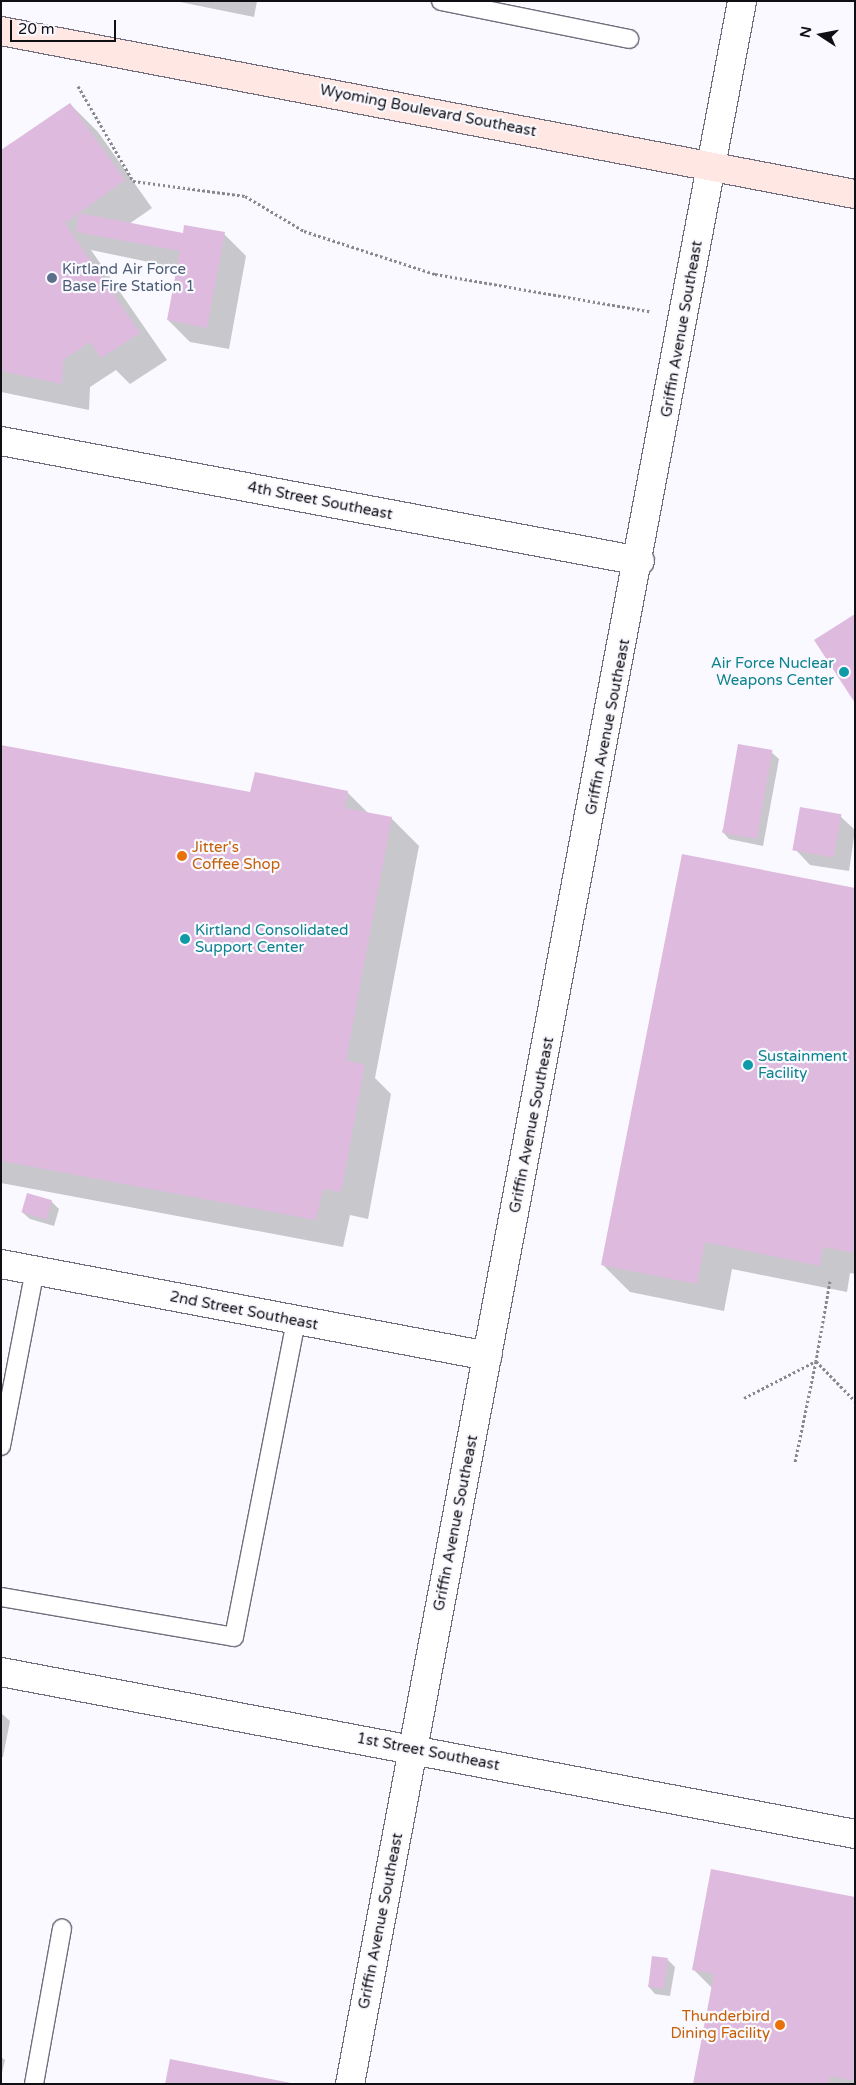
<!DOCTYPE html>
<html>
<head>
<meta charset="utf-8">
<style>
  body { margin:0 }
  #map { position:relative; width:856px; height:2085px; overflow:hidden; background:#faf9ff; font-family:"Varela Round",sans-serif }
  div>[style] { position:absolute }
  [style*='--x'] { left:calc(var(--x)*1px); top:calc(var(--y)*1px); width:calc(var(--w)*1px); rotate:calc(var(--a)*1deg) }
  .shadow>* { inset:0; background:#0003 }
  .building>* { inset:0; background:#debadf; transform-origin:0 0 }
  .path>* { height:3px; margin-top:-1.5px; transform-origin:0; background:repeating-linear-gradient(90deg,#88888d 0 2.5px,transparent 0 5px) }
  .roads { filter:drop-shadow(1px 0 #706e7c) drop-shadow(-1px 0 #706e7c) drop-shadow(0 1px #706e7c) drop-shadow(0 -1px #706e7c) }
  .service>* { height:18px; margin:-9px; padding:0 9px; transform-origin:9px; border-radius:9px; background:#fff }
  .minor>* { height:28px; margin:-14px; padding:0 14px; transform-origin:14px; border-radius:14px; background:#fff }
  .secondary>* { height:28px; margin:-14px; padding:0 14px; transform-origin:14px; border-radius:14px; background:#ffe8e3 }
  .dots>* { width:14px; height:14px; translate:-50% -50%; box-sizing:border-box; border:2px solid #faf9ff; border-radius:50% }
  span { translate:-50% -50%; white-space:nowrap; text-align:center; line-height:1.15; -webkit-text-stroke:4.5px #faf9ff; paint-order:stroke }
  .street-label { font-size:15px; color:#0f0f14 }
  .service-label { font-size:15px; color:#4e5e75 }
  .left { translate:0 -50%; text-align:left }
  .culture-label { font-size:15px; color:#0d838f }
  .right { translate:-100% -50%; text-align:right }
  .food-label { font-size:15px; color:#c56008 }
  .frame { position:absolute; inset:0; border:2px solid #0f0f14; pointer-events:none }
  .north { position:absolute; left:796px; top:10px; width:50px; height:50px; -webkit-text-stroke:4px #faf9ff; paint-order:stroke; rotate:281deg; font-size:14px; font-weight:700; line-height:20px; text-align:center; color:#0f0f14 }
  .north::after { content:''; display:block; margin:auto; width:18px; height:22px; background:#0f0f14; clip-path:polygon(50% 0,100% 100%,50% 72%,0 100%) }
  .scale { position:absolute; left:10px; top:20px; width:106px; height:22px; box-sizing:border-box; border:2px solid #0f0f14; border-top:0; padding-left:6px; font-size:15px; line-height:18px; white-space:nowrap; color:#0f0f14; -webkit-text-stroke:4px #faf9ff; paint-order:stroke }
</style>
</head>
<body>
<div id="map">
  <div class="shadow">
    <i style="clip-path:polygon(175px 1px,257px 1px,254px 17px)"></i>
    <i style="clip-path:polygon(70px 104px,98px 132px,152px 208px,129px 224px,184px 234px,224px 234px,246px 256px,229px 349px,190px 342px,168px 320px,178px 268px,91px 250px,167px 360px,130px 384px,116px 370px,90px 387px,89px 410px,1px 392px,1px 151px)"></i>
    <i style="clip-path:polygon(1px 747px,251px 794px,347px 792px,369px 814px,391px 818px,419px 846px,375px 1078px,391px 1094px,368px 1219px,350px 1215px,343px 1247px,1px 1183px)"></i>
    <i style="clip-path:polygon(771px 752px,779px 759px,763px 846px,729px 839px,722px 831px)"></i>
    <i style="clip-path:polygon(840px 816px,855px 830px,849px 871px,810px 865px,795px 849px)"></i>
    <i style="clip-path:polygon(855px 889px,855px 1274px,850px 1273px,847px 1292px,732px 1269px,724px 1311px,630px 1292px,603px 1265px)"></i>
    <i style="clip-path:polygon(51px 1201px,59px 1209px,54px 1226px,30px 1219px,22px 1212px)"></i>
    <i style="clip-path:polygon(1px 1713px,10px 1721px,3px 1757px,1px 1757px)"></i>
    <i style="clip-path:polygon(855px 1899px,855px 2084px,694px 2084px,713px 1989px,693px 1969px)"></i>
    <i style="clip-path:polygon(668px 1960px,675px 1967px,670px 1996px,655px 1994px,648px 1986px)"></i>
    <i style="clip-path:polygon(1px 2057px,5px 2060px,1px 2077px)"></i>
  </div>
  <div class="building">
    <i style="clip-path:polygon(70px 103px,125px 180px,65px 223px,140px 333px,101px 358px,90px 342px,63px 360px,62px 384px,1px 371px,1px 150px)"></i>
    <i style="clip-path:polygon(79px 213px,183px 233px,184px 225px,225px 232px,207px 328px,167px 320px,180px 251px,76px 232px)"></i>
    <i style="clip-path:polygon(855px 614px,855px 703px,814px 640px)"></i>
    <i style="left:738px;top:744px;width:35px;height:90px;rotate:10deg"></i>
    <i style="clip-path:polygon(1px 745px,250px 792px,255px 772px,348px 791px,345px 808px,392px 817px,346px 1060px,365px 1065px,341px 1192px,323px 1189px,316px 1220px,1px 1161px)"></i>
    <i style="left:800px;top:807px;width:42px;height:44px;rotate:10deg"></i>
    <i style="clip-path:polygon(682px 854px,855px 888px,855px 1253px,823px 1247px,820px 1266px,705px 1242px,697px 1284px,601px 1265px)"></i>
    <i style="left:27px;top:1193px;width:26px;height:20px;rotate:16deg"></i>
    <i style="clip-path:polygon(711px 1869px,855px 1897px,855px 2081px,830px 2076px,829px 2084px,693px 2084px,714px 1974px,692px 1970px)"></i>
    <i style="left:652px;top:1956px;width:16px;height:31px;rotate:7deg"></i>
    <i style="clip-path:polygon(170px 2059px,291px 2083px,291px 2084px,165px 2084px)"></i>
  </div>
  <div class="path">
    <i style="--x:78;--y:86;--w:110;--a:59.9"></i>
    <i style="--x:133;--y:181;--w:113;--a:7.6"></i>
    <i style="--x:245;--y:196;--w:69;--a:30.7"></i>
    <i style="--x:304;--y:231;--w:138;--a:18.2"></i>
    <i style="--x:435;--y:274;--w:220;--a:9.9"></i>
    <i style="--x:830;--y:1281;--w:81;--a:99.9"></i>
    <i style="--x:816;--y:1361;--w:56;--a:45.7"></i>
    <i style="--x:744;--y:1398;--w:81;--a:-27.2"></i>
    <i style="--x:816;--y:1361;--w:103;--a:101.7"></i>
  </div>
  <div class="roads">
    <div class="service">
      <i style="--x:441;--y:1;--w:192;--a:11.4"></i>
      <i style="--x:1;--y:1446;--w:179;--a:-79.1"></i>
      <i style="--x:1;--y:1597;--w:236;--a:9.7"></i>
      <i style="--x:234;--y:1637;--w:322;--a:-78.9"></i>
      <i style="--x:34;--y:2084;--w:158;--a:-79.8"></i>
    </div>
    <div class="minor">
      <i style="--x:1;--y:441;--w:650;--a:10.64"></i>
      <i style="--x:1;--y:1264;--w:495;--a:10.7"></i>
      <i style="--x:1;--y:1672;--w:869;--a:10.74"></i>
      <i style="--x:350;--y:2084;--w:2120;--a:-79.34"></i>
    </div>
    <div class="secondary">
      <i style="--x:1;--y:31;--w:869;--a:10.81"></i>
    </div>
  </div>
  <div class="dots">
    <i style="left:52px;top:278px;background:#5c6f8a"></i>
    <i style="left:844px;top:672px;background:#0f9aa8"></i>
    <i style="left:182px;top:856px;background:#e8710a"></i>
    <i style="left:185px;top:939px;background:#0f9aa8"></i>
    <i style="left:748px;top:1065px;background:#0f9aa8"></i>
    <i style="left:780px;top:2025px;background:#e8710a"></i>
  </div>
  <div class="street-label">
    <span style="left:428px;top:111px;rotate:11deg">Wyoming Boulevard Southeast</span>
    <span style="left:682px;top:329px;rotate:-80deg">Griffin Avenue Southeast</span>
    <span style="left:320px;top:501px;rotate:11deg">4th Street Southeast</span>
    <span style="left:608px;top:727px;rotate:-79deg">Griffin Avenue Southeast</span>
    <span style="left:532px;top:1125px;rotate:-79deg">Griffin Avenue Southeast</span>
    <span style="left:244px;top:1311px;rotate:11deg">2nd Street Southeast</span>
    <span style="left:456px;top:1523px;rotate:-79deg">Griffin Avenue Southeast</span>
    <span style="left:428px;top:1752px;rotate:11deg">1st Street Southeast</span>
    <span style="left:381px;top:1921px;rotate:-79deg">Griffin Avenue Southeast</span>
  </div>
  <div class="service-label">
    <span class="left" style="left:62px;top:278px">Kirtland Air Force<br>Base Fire Station 1</span>
  </div>
  <div class="culture-label">
    <span class="right" style="left:834px;top:672px">Air Force Nuclear<br>Weapons Center</span>
    <span class="left" style="left:195px;top:939px">Kirtland Consolidated<br>Support Center</span>
    <span class="left" style="left:758px;top:1065px">Sustainment<br>Facility</span>
  </div>
  <div class="food-label">
    <span class="left" style="left:192px;top:856px">Jitter's<br>Coffee Shop</span>
    <span class="right" style="left:770px;top:2025px">Thunderbird<br>Dining Facility</span>
  </div>
  <div class="frame"></div>
  <div class="north">N</div>
  <div class="scale">20 m</div>
</div>
</body>
</html>
